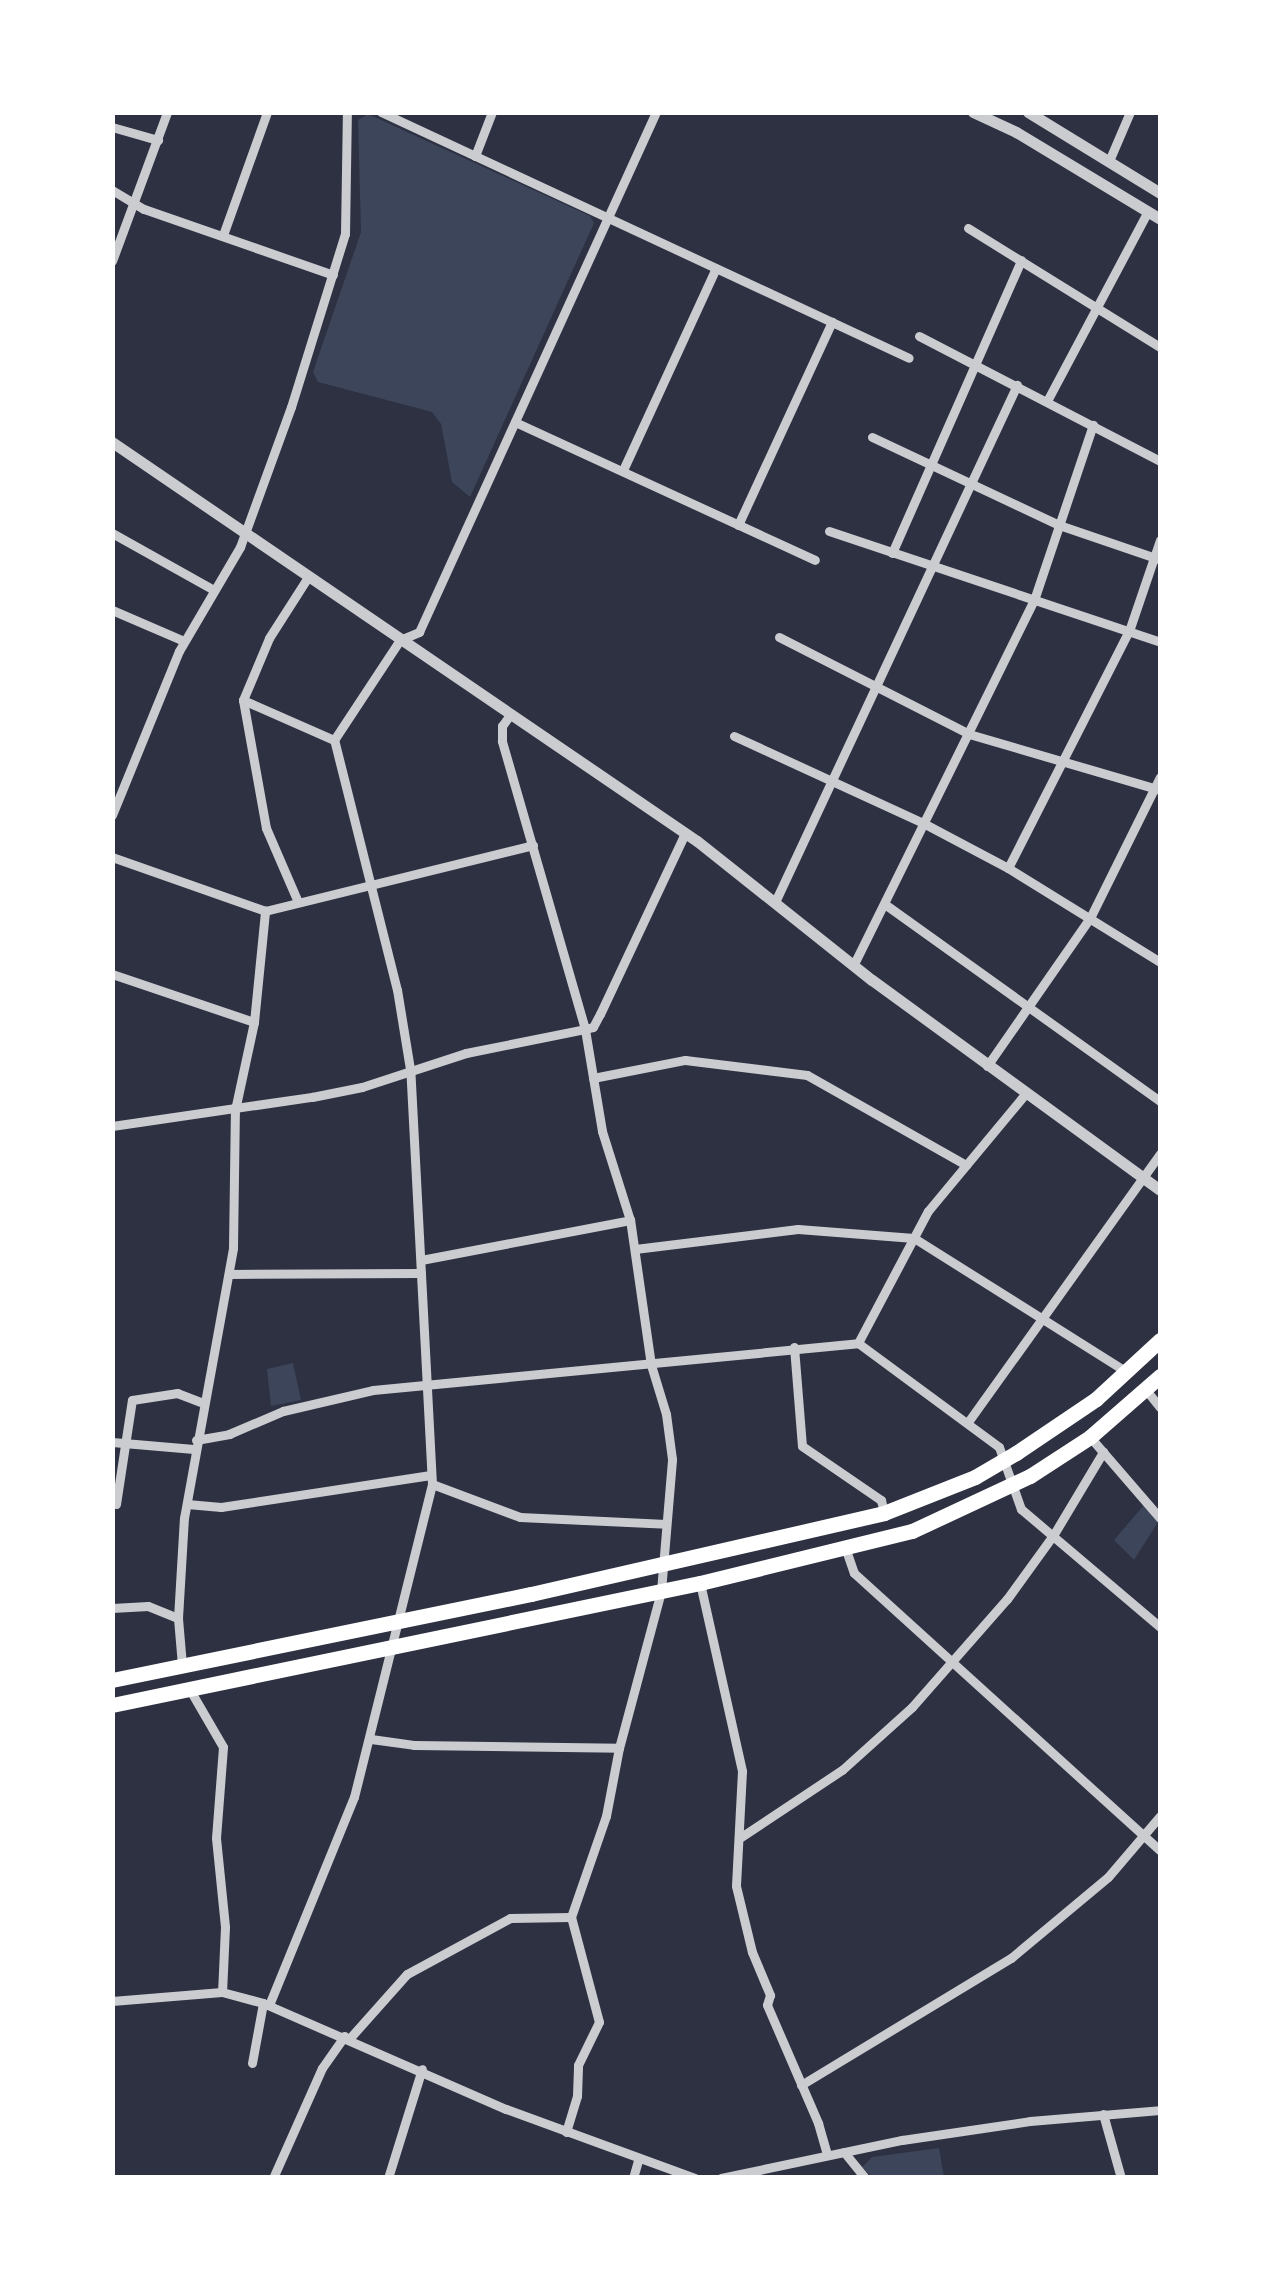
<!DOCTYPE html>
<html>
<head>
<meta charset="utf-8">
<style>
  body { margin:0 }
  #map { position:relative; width:1273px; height:2290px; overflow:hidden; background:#2d3142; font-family:Overpass,sans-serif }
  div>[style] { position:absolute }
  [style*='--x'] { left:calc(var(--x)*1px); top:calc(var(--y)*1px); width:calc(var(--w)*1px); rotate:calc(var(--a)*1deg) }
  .green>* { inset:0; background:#3c4559 }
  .minor>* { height:9px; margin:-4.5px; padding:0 4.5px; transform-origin:4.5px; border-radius:4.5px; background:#caccd0 }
  .tertiary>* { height:11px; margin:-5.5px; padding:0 5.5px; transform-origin:5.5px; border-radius:5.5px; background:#caccd0 }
  .trunk>* { height:15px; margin:-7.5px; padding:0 7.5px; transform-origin:7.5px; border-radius:7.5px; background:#fff }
  span { translate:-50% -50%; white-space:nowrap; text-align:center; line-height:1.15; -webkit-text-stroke:8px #fff; paint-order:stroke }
  .frame { position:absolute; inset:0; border:115px solid #fff; pointer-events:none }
</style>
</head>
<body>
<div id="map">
  <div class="green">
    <i style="clip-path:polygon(368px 114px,590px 216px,594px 223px,470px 497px,452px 482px,441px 424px,432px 412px,318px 382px,313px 372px,361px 232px,358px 120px)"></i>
    <i style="clip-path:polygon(293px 1363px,301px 1400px,271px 1406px,267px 1369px)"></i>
    <i style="clip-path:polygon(1144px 1505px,1158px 1522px,1134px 1560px,1114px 1540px)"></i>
    <i style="clip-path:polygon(939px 2148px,944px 2177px,872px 2177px,862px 2167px,872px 2157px)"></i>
  </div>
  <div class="minor">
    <i style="--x:381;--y:112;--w:582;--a:24.98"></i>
    <i style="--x:112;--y:127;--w:48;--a:15.8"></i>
    <i style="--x:475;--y:156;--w:47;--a:-68.9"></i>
    <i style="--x:1109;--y:161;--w:53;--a:-66.8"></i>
    <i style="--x:112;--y:190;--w:37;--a:31"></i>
    <i style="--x:144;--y:209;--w:200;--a:19.2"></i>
    <i style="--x:968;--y:228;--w:226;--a:31.8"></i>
    <i style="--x:223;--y:235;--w:131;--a:-70.3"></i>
    <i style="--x:112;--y:261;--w:159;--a:-69.7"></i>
    <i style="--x:919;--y:336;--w:271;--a:27.4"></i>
    <i style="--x:1047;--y:401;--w:215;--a:-62"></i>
    <i style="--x:515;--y:422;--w:330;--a:24.7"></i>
    <i style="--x:872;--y:437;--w:207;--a:25.2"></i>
    <i style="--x:1059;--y:525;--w:106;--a:18.8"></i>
    <i style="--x:623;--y:470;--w:222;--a:-65.3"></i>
    <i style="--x:738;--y:525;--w:224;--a:-65.2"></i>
    <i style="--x:829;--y:531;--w:349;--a:18.5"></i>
    <i style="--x:112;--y:533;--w:117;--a:29.2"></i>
    <i style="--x:892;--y:553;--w:320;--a:-66.2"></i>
    <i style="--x:112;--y:610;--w:78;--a:23.3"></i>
    <i style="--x:779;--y:637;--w:213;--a:27"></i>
    <i style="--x:969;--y:734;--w:199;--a:16.3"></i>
    <i style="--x:243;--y:700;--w:99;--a:23.7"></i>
    <i style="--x:734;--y:736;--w:210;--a:24.7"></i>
    <i style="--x:925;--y:824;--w:94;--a:27.9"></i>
    <i style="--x:1008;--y:868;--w:179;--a:31.7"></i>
    <i style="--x:112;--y:815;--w:177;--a:-67.8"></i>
    <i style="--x:179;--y:651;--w:121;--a:-59.6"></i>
    <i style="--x:240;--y:547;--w:149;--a:-70"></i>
    <i style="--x:291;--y:407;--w:181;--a:-72.7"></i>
    <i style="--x:345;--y:234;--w:122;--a:-89.1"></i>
    <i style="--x:112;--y:857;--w:162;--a:19.4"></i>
    <i style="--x:265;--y:911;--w:276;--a:-13.8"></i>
    <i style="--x:1008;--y:868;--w:266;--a:-63"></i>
    <i style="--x:1129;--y:631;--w:96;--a:-71.2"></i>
    <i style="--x:298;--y:902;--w:81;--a:-113.4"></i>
    <i style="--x:266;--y:828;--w:130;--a:-100.2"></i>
    <i style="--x:243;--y:700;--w:67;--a:-67.2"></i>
    <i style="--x:269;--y:638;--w:72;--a:-57.4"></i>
    <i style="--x:775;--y:902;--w:571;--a:-64.92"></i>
    <i style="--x:886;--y:905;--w:337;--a:35.6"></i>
    <i style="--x:853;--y:966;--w:408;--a:-63.7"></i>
    <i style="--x:1034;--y:600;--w:185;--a:-71.4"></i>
    <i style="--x:112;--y:974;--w:150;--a:18.7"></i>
    <i style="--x:987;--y:1066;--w:180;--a:-55.2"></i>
    <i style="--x:1090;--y:918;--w:157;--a:-63.6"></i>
    <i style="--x:593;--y:1078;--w:94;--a:-11.1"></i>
    <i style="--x:685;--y:1060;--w:123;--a:7"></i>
    <i style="--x:807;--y:1075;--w:183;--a:29.5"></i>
    <i style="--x:112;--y:1126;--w:202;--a:-8.3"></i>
    <i style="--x:312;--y:1097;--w:51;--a:-11.3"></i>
    <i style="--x:362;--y:1087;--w:109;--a:-18.1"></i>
    <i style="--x:466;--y:1053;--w:121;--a:-11.4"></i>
    <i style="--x:585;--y:1029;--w:300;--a:-106.1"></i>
    <i style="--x:502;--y:741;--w:15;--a:-90"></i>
    <i style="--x:502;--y:726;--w:14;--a:-54"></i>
    <i style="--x:635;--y:1249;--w:164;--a:-7"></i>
    <i style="--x:798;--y:1229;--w:116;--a:4.4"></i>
    <i style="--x:914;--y:1238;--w:252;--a:32.2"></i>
    <i style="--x:421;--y:1260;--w:213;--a:-10.8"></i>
    <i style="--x:229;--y:1274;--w:192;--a:-0.3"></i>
    <i style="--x:858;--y:1343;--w:149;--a:-62.1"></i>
    <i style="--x:928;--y:1211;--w:153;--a:-50.3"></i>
    <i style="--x:794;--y:1347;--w:99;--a:85.4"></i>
    <i style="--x:802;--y:1446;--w:96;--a:34.4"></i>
    <i style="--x:881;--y:1500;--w:13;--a:77"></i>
    <i style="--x:1146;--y:1390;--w:22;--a:51"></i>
    <i style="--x:968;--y:1422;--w:330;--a:-54.4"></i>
    <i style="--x:1090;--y:1437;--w:107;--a:49.2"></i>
    <i style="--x:196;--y:1440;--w:34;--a:-10"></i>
    <i style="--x:229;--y:1434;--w:59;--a:-23.1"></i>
    <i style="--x:283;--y:1411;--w:92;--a:-13.1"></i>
    <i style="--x:373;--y:1390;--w:487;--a:-5.5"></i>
    <i style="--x:858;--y:1343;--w:175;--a:36.4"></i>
    <i style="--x:999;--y:1447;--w:66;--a:70.5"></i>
    <i style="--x:1021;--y:1509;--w:182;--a:40.3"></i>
    <i style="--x:112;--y:1442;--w:82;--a:4.9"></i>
    <i style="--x:432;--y:1484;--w:94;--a:20.6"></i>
    <i style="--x:520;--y:1517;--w:146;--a:2.7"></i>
    <i style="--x:116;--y:1504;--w:105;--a:-81.3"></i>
    <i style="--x:132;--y:1400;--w:46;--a:-8.8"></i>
    <i style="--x:177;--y:1393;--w:28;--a:21"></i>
    <i style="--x:187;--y:1504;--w:34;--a:5"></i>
    <i style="--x:221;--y:1507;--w:212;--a:-8.7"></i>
    <i style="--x:846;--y:1550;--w:24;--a:71"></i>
    <i style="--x:854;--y:1573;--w:413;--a:42.2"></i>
    <i style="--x:700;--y:1583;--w:193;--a:77.4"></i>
    <i style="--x:742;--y:1771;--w:115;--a:93"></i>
    <i style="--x:736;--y:1886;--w:68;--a:76.4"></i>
    <i style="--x:752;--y:1952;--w:47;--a:67.3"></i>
    <i style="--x:770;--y:1995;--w:10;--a:107"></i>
    <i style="--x:767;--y:2005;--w:129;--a:66.6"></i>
    <i style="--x:818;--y:2123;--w:33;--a:74"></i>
    <i style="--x:112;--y:1608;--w:36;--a:-3"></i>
    <i style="--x:148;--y:1606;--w:32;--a:22"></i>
    <i style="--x:182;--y:1665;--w:47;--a:-94.9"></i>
    <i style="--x:178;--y:1618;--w:100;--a:-86.6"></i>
    <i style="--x:184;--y:1518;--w:274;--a:-79.7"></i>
    <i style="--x:233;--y:1248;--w:138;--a:-89.2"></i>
    <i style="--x:235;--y:1110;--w:90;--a:-77.8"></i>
    <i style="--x:254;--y:1022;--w:112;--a:-84.3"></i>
    <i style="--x:190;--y:1690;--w:66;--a:59.9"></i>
    <i style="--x:223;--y:1747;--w:91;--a:94.4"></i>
    <i style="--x:216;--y:1838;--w:89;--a:84.2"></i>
    <i style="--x:225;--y:1927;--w:65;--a:92.6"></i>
    <i style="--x:371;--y:1739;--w:43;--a:7.9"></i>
    <i style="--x:414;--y:1745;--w:205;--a:0.8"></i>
    <i style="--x:741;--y:1837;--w:121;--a:-33.6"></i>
    <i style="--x:842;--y:1770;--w:94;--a:-42"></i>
    <i style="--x:912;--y:1707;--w:144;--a:-48.7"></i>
    <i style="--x:1007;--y:1599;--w:80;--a:-54.1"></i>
    <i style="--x:1054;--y:1534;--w:96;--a:-59.1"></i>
    <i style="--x:112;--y:2001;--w:110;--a:-4.7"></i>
    <i style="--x:222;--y:1992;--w:42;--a:15"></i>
    <i style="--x:263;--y:2003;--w:265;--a:23.6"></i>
    <i style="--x:506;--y:2109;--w:201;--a:20.1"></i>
    <i style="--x:269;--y:2005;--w:225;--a:-67.8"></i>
    <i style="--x:354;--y:1797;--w:323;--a:-76"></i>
    <i style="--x:432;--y:1484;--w:416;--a:-93"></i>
    <i style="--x:410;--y:1069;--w:80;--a:-99.3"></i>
    <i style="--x:397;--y:990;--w:258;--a:-104.1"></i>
    <i style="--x:334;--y:740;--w:120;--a:-56.6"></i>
    <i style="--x:400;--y:640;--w:21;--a:-23"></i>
    <i style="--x:419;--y:632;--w:571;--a:-65.5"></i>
    <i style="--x:349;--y:2039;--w:87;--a:-48.3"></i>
    <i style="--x:407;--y:1974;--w:117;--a:-28.5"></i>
    <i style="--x:510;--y:1918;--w:61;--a:-0.9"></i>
    <i style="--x:571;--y:1917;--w:107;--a:-70.9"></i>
    <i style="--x:606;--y:1816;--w:69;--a:-79.2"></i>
    <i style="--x:619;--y:1748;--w:163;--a:-75"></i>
    <i style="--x:661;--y:1591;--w:132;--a:-85.2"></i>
    <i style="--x:672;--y:1459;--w:45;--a:-97.6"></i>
    <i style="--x:666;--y:1414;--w:51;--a:-107"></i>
    <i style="--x:651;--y:1365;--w:147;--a:-98.2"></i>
    <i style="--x:630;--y:1220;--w:93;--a:-107.5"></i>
    <i style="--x:602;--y:1131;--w:103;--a:-99.5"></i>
    <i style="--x:585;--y:1029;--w:8;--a:-14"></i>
    <i style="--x:593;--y:1027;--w:15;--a:-62"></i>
    <i style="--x:600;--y:1014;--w:200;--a:-64.8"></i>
    <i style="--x:252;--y:2063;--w:61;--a:-79.6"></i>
    <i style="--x:801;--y:2085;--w:245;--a:-31.2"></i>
    <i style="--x:1011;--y:1958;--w:126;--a:-39.9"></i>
    <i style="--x:1108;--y:1877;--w:80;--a:-49.6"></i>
    <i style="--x:1103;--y:2114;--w:66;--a:74.3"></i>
    <i style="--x:566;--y:2132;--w:38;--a:-73"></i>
    <i style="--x:577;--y:2096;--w:31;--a:-88"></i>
    <i style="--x:578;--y:2065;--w:48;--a:-64"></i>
    <i style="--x:599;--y:2022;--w:109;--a:-104.9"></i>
    <i style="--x:844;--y:2152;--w:33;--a:51"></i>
    <i style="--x:273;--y:2178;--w:120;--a:-66"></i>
    <i style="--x:322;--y:2068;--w:39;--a:-55"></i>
    <i style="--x:388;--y:2178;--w:114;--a:-72.7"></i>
    <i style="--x:633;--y:2178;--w:19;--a:-74"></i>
    <i style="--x:721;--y:2178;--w:185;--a:-11.9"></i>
    <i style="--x:902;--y:2140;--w:129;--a:-8.4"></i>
    <i style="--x:1030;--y:2121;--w:130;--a:-4.8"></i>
  </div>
  <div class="tertiary">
    <i style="--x:973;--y:112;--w:47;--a:24.9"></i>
    <i style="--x:1016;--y:132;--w:168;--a:31.1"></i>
    <i style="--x:1028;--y:112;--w:155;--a:31.5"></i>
    <i style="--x:112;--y:442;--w:708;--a:34.3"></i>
    <i style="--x:697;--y:841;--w:223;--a:38.5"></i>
    <i style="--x:872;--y:980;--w:356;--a:36.1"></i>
  </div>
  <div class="trunk">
    <i style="--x:112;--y:1680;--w:428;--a:-11.6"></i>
    <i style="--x:531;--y:1594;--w:362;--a:-12.9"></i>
    <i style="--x:884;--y:1513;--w:98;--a:-21.6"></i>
    <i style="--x:975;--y:1477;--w:48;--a:-30.3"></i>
    <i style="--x:1016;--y:1453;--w:97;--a:-34"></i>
    <i style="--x:1096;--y:1399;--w:87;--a:-42.7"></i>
    <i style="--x:112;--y:1705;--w:601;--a:-11.72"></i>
    <i style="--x:700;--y:1583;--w:218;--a:-13.8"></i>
    <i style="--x:912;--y:1531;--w:130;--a:-25"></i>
    <i style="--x:1030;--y:1476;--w:72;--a:-33"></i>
    <i style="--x:1090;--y:1437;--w:93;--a:-41.1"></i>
  </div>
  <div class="frame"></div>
</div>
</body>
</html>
